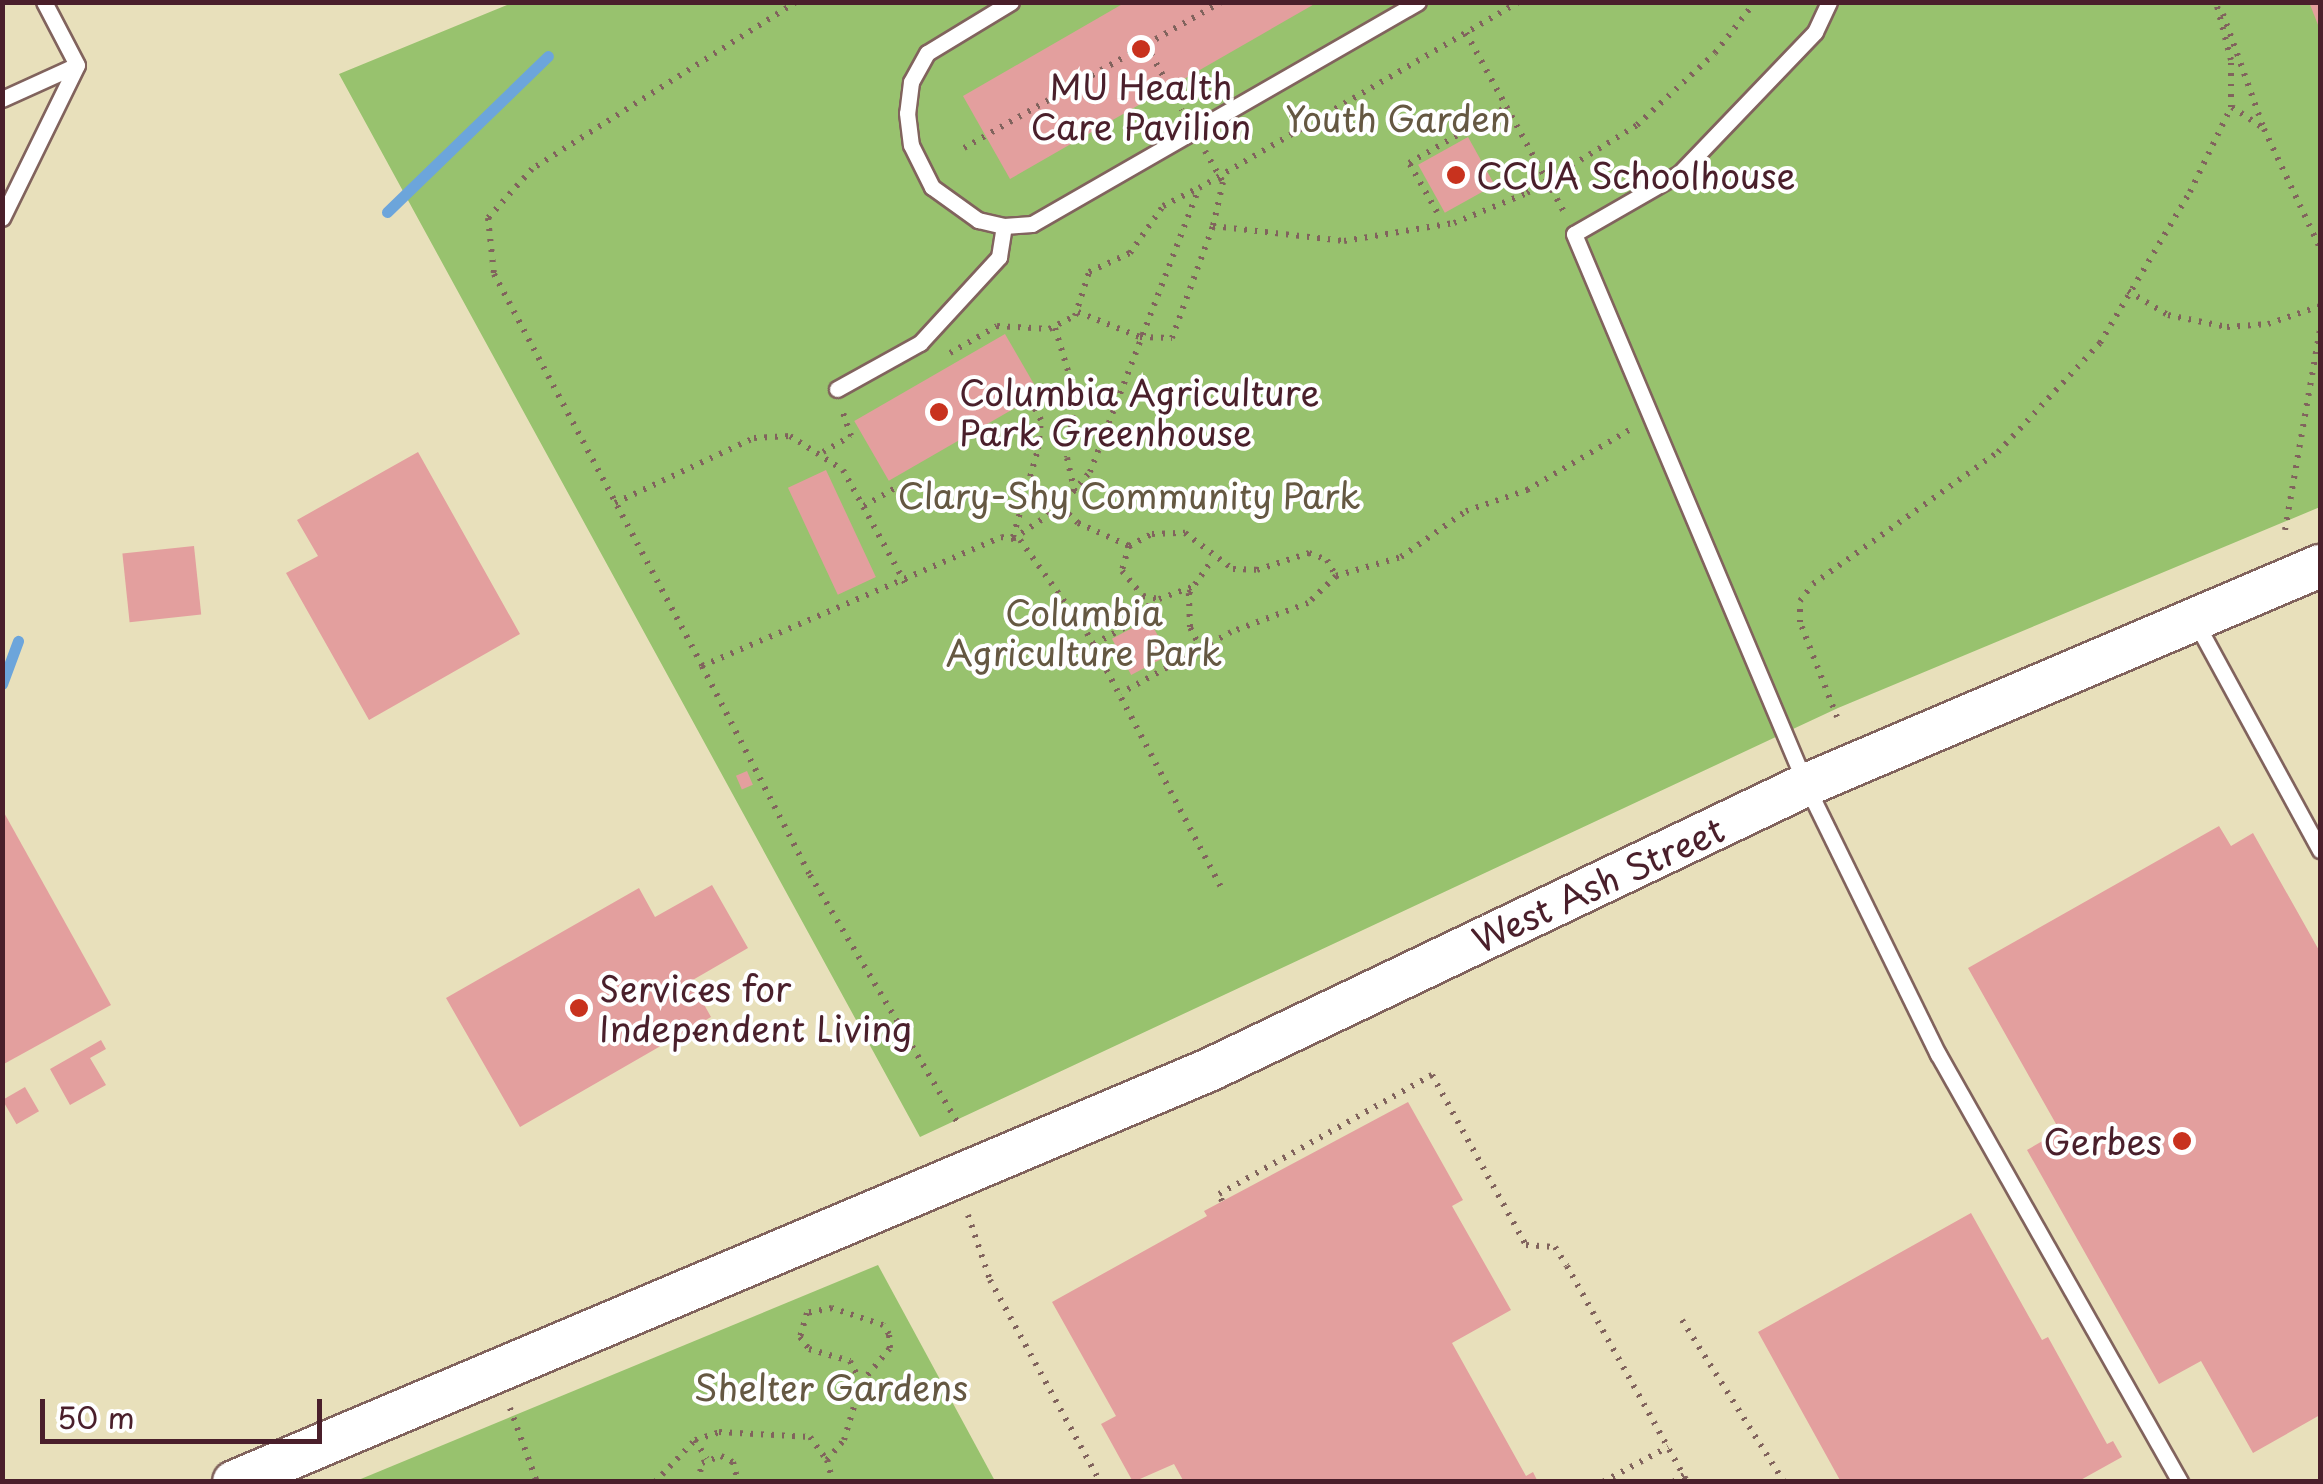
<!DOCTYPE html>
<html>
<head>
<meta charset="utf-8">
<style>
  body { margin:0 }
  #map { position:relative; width:2323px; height:1484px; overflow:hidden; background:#e8e0bb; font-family:"Playpen Sans",sans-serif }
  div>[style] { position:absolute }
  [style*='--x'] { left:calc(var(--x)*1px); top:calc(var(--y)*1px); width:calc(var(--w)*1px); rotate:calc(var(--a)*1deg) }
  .green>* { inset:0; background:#98c26e }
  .stream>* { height:11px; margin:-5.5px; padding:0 5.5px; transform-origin:5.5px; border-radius:5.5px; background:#6ca5db }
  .building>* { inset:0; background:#e39f9e; transform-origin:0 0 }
  .path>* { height:6px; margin-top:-3px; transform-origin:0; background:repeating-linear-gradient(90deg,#81635d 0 2.5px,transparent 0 10.5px) }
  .roads { filter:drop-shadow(2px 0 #81635d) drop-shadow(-2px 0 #81635d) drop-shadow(0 2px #81635d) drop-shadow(0 -2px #81635d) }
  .lane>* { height:15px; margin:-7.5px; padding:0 7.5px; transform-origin:7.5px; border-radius:7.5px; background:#fff }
  .secondary>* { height:42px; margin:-21px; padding:0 21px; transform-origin:21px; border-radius:21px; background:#fff }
  .dots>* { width:28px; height:28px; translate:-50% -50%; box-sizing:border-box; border:5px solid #fff; border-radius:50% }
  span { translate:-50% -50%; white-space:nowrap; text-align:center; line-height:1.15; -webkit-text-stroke:8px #fff; paint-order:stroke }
  .poi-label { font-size:35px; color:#4a1f2b }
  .left { translate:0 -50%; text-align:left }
  .right { translate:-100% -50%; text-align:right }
  .park-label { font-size:35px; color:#655842 }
  .street-label { font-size:35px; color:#4a1f2b }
  .frame { position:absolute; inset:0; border:5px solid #4a1f2b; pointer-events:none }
  .scale { position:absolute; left:40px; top:1399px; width:282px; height:45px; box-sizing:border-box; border:5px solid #4a1f2b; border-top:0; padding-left:12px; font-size:30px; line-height:35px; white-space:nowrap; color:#4a1f2b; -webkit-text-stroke:8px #fff; paint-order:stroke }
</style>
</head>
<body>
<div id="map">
  <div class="green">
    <i style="clip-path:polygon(514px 2px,2320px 3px,2320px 507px,1838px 708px,920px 1137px,339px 74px)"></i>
    <i style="clip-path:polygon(878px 1265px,995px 1481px,356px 1481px)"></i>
  </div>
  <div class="stream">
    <i style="--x:387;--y:212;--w:224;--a:-44.1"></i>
    <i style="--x:2;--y:684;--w:46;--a:-69.6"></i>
  </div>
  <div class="building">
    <i style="clip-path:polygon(1126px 2px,1318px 2px,1010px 179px,963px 96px)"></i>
    <i style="clip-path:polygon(2309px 2px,2320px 2px,2320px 30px)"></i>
    <i style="left:1468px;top:137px;width:55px;height:57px;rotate:61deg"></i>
    <i style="left:1005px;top:334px;width:69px;height:174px;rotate:60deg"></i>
    <i style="clip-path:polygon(418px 452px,520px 634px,369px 720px,286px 573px,318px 556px,297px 520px)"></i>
    <i style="left:826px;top:470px;width:118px;height:42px;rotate:65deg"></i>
    <i style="left:194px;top:546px;width:69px;height:72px;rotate:84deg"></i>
    <i style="left:1149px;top:619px;width:41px;height:42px;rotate:62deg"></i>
    <i style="left:747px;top:771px;width:15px;height:12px;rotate:67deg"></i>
    <i style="clip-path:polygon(2px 809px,111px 1005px,2px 1065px)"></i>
    <i style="clip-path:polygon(2219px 826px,2231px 846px,2253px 833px,2320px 952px,2320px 1415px,2253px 1453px,2201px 1361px,2159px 1384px,2027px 1150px,2060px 1131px,1968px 968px)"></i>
    <i style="clip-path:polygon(712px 885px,748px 948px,691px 981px,711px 1017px,520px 1127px,446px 998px,639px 888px,655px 917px)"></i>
    <i style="clip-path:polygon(101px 1040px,106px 1049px,90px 1058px,106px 1085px,70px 1105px,50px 1069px)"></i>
    <i style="left:25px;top:1087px;width:28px;height:26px;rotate:60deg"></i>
    <i style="clip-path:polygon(1408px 1102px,1463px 1200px,1452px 1206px,1511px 1310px,1452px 1343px,1526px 1476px,1533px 1472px,1538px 1482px,1184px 1482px,1174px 1464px,1133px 1482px,1101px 1424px,1116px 1416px,1052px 1302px,1207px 1216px,1204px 1211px)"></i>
    <i style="clip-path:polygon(1971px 1213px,2042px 1340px,2048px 1337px,2107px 1444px,2113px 1441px,2122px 1457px,2077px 1482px,1841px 1482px,1758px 1332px)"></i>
  </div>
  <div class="path">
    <i style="--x:796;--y:2;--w:312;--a:147.7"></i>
    <i style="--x:532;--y:169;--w:66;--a:131.9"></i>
    <i style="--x:488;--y:218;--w:56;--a:83.9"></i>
    <i style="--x:494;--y:274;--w:444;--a:62"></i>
    <i style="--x:702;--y:666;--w:326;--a:-23.3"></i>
    <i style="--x:1001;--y:537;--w:19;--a:9"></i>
    <i style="--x:1020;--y:540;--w:115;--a:54.2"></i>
    <i style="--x:1087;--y:633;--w:287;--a:62.2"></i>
    <i style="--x:2223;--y:14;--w:122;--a:70.4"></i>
    <i style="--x:2264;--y:129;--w:132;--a:64.8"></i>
    <i style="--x:1466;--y:33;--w:204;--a:61.3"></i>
    <i style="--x:1146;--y:45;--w:74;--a:61"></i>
    <i style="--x:2232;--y:107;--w:37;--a:34"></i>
    <i style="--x:964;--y:148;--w:296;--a:-29.6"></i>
    <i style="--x:1205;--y:151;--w:36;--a:60"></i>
    <i style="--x:1223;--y:182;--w:45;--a:102.8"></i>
    <i style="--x:1213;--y:226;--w:132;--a:6.5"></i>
    <i style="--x:1344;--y:241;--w:111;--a:-9.3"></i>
    <i style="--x:1454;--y:223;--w:79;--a:-22.3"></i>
    <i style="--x:1527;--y:193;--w:129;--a:-31.7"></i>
    <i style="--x:1637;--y:125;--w:106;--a:-42.7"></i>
    <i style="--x:1715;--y:53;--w:65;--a:-51.9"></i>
    <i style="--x:1437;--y:212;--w:56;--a:-119.7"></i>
    <i style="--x:1409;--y:163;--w:114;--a:-29.9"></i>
    <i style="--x:2128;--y:291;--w:47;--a:31"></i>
    <i style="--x:2168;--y:315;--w:60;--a:11.5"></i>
    <i style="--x:2227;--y:327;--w:41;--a:-4.2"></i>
    <i style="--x:2268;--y:324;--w:55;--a:-19.1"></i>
    <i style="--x:1078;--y:312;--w:67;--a:22"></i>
    <i style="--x:1140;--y:337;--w:32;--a:2"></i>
    <i style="--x:1172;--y:338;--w:119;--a:-69.9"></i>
    <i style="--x:1055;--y:328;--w:69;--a:73.1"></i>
    <i style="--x:1075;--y:394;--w:64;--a:97.1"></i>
    <i style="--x:1067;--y:458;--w:35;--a:77"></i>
    <i style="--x:950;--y:353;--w:54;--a:-29.9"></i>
    <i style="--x:997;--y:326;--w:52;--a:3.3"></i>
    <i style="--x:1049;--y:329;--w:29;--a:-27"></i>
    <i style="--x:1075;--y:316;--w:46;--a:-72.3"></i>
    <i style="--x:1089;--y:272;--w:45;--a:-24.9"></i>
    <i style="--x:1130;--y:253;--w:57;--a:-54.9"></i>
    <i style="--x:1163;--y:206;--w:39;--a:-27"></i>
    <i style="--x:823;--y:452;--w:32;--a:-30"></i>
    <i style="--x:851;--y:436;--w:24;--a:-109"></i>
    <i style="--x:615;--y:503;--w:153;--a:-25.1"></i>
    <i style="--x:754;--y:438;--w:36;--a:-3"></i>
    <i style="--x:790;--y:436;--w:63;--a:32.7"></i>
    <i style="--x:843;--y:470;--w:129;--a:61.2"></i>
    <i style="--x:864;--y:506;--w:39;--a:-30"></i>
    <i style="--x:1061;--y:507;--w:23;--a:43"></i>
    <i style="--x:1078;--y:523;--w:56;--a:24.3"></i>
    <i style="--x:1129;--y:546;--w:26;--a:-28"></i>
    <i style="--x:1152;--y:534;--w:33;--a:-2"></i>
    <i style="--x:1185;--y:533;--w:60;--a:36.9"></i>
    <i style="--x:1233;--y:569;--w:24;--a:2"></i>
    <i style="--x:1257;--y:570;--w:55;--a:-18.1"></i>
    <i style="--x:1309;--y:553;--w:19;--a:21"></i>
    <i style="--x:1327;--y:560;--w:18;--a:61"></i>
    <i style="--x:1336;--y:576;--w:39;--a:136"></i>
    <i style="--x:1308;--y:603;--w:82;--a:159.4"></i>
    <i style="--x:1231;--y:632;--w:126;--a:151"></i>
    <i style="--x:2285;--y:530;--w:204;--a:-80.1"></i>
    <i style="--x:1013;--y:537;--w:91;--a:-74.1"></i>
    <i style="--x:1038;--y:449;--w:29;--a:-84"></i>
    <i style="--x:1041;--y:420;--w:24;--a:-118"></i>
    <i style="--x:1013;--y:539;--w:55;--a:-34"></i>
    <i style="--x:1059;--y:508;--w:48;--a:-49.3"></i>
    <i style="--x:1090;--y:472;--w:304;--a:-69"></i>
    <i style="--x:1199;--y:188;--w:370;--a:-30.2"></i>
    <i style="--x:1129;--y:546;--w:26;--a:106"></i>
    <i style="--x:1122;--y:571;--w:33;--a:50"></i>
    <i style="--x:1143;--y:596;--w:16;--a:11"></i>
    <i style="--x:1159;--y:599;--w:35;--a:-20"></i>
    <i style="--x:1336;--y:576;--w:68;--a:-16.3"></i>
    <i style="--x:1401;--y:557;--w:80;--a:-35.3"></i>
    <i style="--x:1466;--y:511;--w:65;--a:-19"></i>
    <i style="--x:1527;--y:490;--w:121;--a:-30.4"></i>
    <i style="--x:1094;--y:644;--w:59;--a:-28.3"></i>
    <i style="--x:1146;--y:616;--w:18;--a:-74"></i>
    <i style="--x:1201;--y:649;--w:25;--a:-117"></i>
    <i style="--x:1190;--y:627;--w:34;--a:-92"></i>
    <i style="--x:1189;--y:593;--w:40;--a:-55.1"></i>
    <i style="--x:702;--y:666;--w:235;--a:62.7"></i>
    <i style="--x:810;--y:875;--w:293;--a:59.2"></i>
    <i style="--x:1837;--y:717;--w:102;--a:-111.3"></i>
    <i style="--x:1800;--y:622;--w:21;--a:-90"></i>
    <i style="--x:1800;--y:601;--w:21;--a:-53"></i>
    <i style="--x:1813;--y:584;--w:227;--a:-35.5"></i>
    <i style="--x:1998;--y:452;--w:149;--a:-46.9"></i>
    <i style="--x:2100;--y:343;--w:176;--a:-59.2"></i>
    <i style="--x:2190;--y:192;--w:94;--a:-64.2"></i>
    <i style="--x:2231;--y:107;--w:47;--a:-90"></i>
    <i style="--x:2231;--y:60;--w:60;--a:-104.5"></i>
    <i style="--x:1222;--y:1201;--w:8;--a:-113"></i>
    <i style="--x:1219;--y:1194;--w:244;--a:-29.2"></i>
    <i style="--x:1432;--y:1075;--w:194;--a:61.1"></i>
    <i style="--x:1526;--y:1245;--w:29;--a:4"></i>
    <i style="--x:1555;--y:1247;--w:22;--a:58"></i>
    <i style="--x:1567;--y:1266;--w:247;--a:60.9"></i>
    <i style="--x:968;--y:1215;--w:69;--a:71.3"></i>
    <i style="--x:990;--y:1280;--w:230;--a:61.4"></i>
    <i style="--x:1682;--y:1320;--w:191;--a:57.8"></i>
    <i style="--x:510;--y:1408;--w:79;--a:70"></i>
    <i style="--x:695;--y:1440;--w:22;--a:58"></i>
    <i style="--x:827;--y:1460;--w:26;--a:-50"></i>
    <i style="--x:844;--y:1440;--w:59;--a:-73.4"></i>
    <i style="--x:861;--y:1383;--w:45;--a:-50.4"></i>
    <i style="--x:890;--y:1348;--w:14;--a:-94"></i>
    <i style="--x:889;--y:1334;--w:11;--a:-124"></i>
    <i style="--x:883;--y:1325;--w:54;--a:-161.6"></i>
    <i style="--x:832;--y:1308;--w:25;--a:169"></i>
    <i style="--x:807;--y:1313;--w:25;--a:106"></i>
    <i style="--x:800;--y:1337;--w:15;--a:53"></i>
    <i style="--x:809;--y:1349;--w:43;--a:16.3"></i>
    <i style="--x:850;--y:1361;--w:25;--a:63"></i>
    <i style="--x:655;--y:1482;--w:58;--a:-46.4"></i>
    <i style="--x:695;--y:1440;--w:25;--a:-18"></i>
    <i style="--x:719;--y:1432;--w:91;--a:3.1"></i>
    <i style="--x:810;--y:1437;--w:29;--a:54"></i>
    <i style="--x:827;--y:1460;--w:23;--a:75"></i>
    <i style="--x:698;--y:1482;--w:19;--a:-78"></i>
    <i style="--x:702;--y:1463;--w:20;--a:-20"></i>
    <i style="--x:721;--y:1456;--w:13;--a:27"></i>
    <i style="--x:733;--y:1462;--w:21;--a:76"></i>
    <i style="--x:1603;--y:1482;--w:74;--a:-28.3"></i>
    <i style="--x:1673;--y:1482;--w:13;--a:-32"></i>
  </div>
  <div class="roads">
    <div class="lane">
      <i style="--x:1011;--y:2;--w:98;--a:148.7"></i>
      <i style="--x:927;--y:53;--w:33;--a:119"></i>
      <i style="--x:911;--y:82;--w:31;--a:97"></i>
      <i style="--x:907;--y:113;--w:32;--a:83"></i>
      <i style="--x:911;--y:145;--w:47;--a:63.4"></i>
      <i style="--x:932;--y:187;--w:57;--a:35.7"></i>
      <i style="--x:978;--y:220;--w:27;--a:13"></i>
      <i style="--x:1004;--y:226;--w:28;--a:-4"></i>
      <i style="--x:1032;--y:224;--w:445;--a:-29.9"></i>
      <i style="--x:1829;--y:2;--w:33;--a:115"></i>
      <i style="--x:1815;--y:32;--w:195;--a:133.8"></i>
      <i style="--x:1680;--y:173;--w:122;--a:150.1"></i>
      <i style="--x:1574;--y:234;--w:598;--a:67.17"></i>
      <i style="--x:1806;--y:785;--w:300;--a:63.9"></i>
      <i style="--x:1938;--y:1054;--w:492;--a:60.5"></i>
      <i style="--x:2;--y:99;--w:82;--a:-24.4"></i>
      <i style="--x:77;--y:65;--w:71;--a:-117.6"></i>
      <i style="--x:2;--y:218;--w:170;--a:-63.9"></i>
      <i style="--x:837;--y:389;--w:95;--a:-29"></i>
      <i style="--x:920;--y:343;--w:117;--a:-47.4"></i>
      <i style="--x:999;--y:257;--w:31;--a:-81"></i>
      <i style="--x:2195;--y:621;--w:261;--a:61.4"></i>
    </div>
    <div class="secondary">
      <i style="--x:234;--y:1482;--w:1061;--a:-22.91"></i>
      <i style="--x:1211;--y:1069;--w:659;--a:-25.52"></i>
      <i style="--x:1806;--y:785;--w:559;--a:-23.08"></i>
    </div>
  </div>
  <div class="dots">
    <i style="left:1141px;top:49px;background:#c8321e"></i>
    <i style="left:1456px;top:175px;background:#c8321e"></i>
    <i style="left:939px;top:412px;background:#c8321e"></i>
    <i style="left:579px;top:1008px;background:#c8321e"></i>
    <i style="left:2182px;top:1141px;background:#c8321e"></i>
  </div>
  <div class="poi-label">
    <span style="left:1141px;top:106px">MU Health<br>Care Pavilion</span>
    <span class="left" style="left:1476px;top:175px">CCUA Schoolhouse</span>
    <span class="left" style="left:959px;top:412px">Columbia Agriculture<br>Park Greenhouse</span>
    <span class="left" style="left:599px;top:1008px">Services for<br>Independent Living</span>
    <span class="right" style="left:2162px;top:1141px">Gerbes</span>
  </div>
  <div class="park-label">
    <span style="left:1398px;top:118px">Youth Garden</span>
    <span style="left:1129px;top:495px">Clary-Shy Community Park</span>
    <span style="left:1084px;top:632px">Columbia<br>Agriculture Park</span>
    <span style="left:831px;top:1387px">Shelter Gardens</span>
  </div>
  <div class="street-label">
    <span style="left:1598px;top:884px;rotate:-25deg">West Ash Street</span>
  </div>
  <div class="frame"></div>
  <div class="scale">50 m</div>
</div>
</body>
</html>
